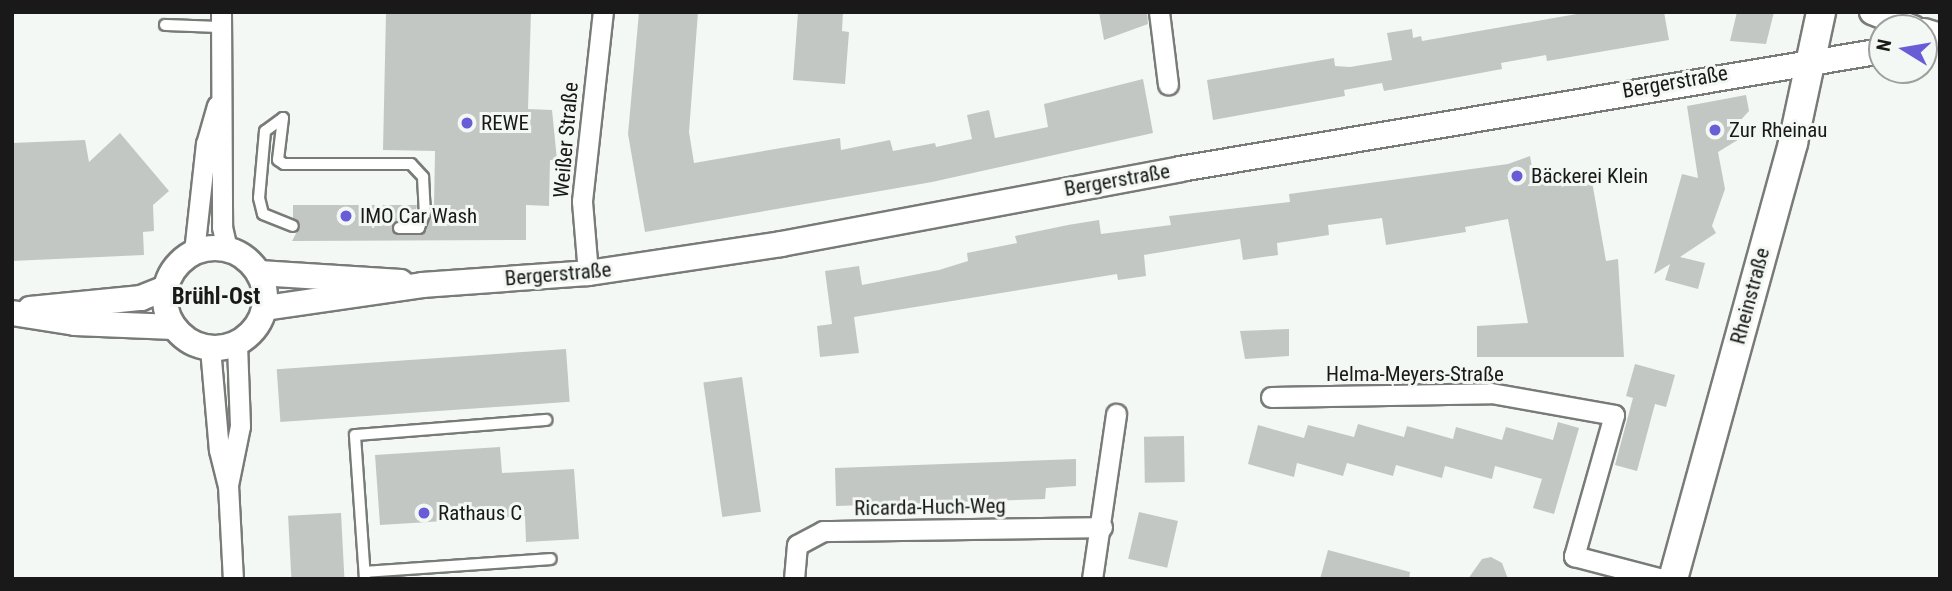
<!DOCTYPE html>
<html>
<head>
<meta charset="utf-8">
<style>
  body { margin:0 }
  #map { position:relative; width:1952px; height:591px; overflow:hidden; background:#f4f8f4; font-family:"Roboto Condensed",sans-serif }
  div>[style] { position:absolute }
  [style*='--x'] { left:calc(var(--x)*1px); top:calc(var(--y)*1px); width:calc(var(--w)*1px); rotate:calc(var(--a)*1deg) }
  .building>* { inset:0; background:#c3c7c3; transform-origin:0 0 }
  .roads { filter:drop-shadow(2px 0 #787b78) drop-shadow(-2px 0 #787b78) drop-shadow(0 2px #787b78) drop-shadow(0 -2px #787b78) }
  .service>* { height:10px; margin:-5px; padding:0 5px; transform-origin:5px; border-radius:5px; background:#fff }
  .minor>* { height:19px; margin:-9.5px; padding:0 9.5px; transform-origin:9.5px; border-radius:9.5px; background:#fff }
  .tertiary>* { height:24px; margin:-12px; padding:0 12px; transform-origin:12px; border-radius:12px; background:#fff }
  .tertiary>.ring { margin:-12px; padding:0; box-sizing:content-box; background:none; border:24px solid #fff; border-radius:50% }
  .secondary>* { height:28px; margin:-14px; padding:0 14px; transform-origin:14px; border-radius:14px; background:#fff }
  .dots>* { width:19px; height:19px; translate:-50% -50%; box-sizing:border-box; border:4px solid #f4f8f4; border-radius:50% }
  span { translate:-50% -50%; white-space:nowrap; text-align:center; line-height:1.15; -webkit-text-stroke:6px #f4f8f4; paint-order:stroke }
  .street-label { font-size:21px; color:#181918 }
  .poi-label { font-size:21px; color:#181918 }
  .left { translate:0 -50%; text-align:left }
  .neighbourhood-label { font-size:23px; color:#181918; font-weight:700 }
  .frame { position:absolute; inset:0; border:14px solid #181918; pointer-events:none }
  .north { position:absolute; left:1868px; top:14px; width:70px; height:70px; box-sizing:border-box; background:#f4f8f4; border:2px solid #9c9f9c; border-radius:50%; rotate:281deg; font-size:19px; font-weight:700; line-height:28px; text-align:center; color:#181918 }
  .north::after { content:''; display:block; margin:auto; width:24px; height:32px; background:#685dd7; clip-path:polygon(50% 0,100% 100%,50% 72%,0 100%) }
</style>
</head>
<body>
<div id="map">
  <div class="building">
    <i style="clip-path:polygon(386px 12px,531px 12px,528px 109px,552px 110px,557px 160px,550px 160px,549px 206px,526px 205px,526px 240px,292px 241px,300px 226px,293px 218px,293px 205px,417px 205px,414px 221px,396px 221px,392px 231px,419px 235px,426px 231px,434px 206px,435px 151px,383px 150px)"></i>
    <i style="clip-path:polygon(639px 12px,698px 12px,689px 132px,694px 163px,840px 138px,841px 150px,890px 140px,893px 151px,935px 143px,936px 147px,972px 139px,967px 115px,989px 110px,995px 138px,1048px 127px,1044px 104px,1143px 79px,1153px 133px,932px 182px,645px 232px,628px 134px)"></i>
    <i style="clip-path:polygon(798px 12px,843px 12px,842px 31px,849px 32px,845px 84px,793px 80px)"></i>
    <i style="clip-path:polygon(1099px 12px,1147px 12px,1148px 24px,1104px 40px)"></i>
    <i style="clip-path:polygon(1588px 12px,1664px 12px,1669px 40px,1547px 61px,1546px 55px,1501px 63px,1502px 69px,1384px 91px,1382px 83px,1344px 90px,1345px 96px,1213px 120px,1207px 80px,1334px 58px,1335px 66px,1350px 67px,1392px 60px,1387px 33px,1412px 29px,1413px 38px,1421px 36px,1422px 41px)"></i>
    <i style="clip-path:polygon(1737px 12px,1774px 12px,1766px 44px,1730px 41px)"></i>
    <i style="clip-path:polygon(1746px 95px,1749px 111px,1739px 122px,1741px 138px,1718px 152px,1725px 189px,1712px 226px,1716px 233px,1680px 257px,1705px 263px,1698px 289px,1665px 280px,1670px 264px,1654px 274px,1682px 174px,1698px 178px,1687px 106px)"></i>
    <i style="clip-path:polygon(120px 133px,169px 191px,153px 205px,154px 231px,143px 232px,144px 255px,12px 261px,12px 143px,85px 140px,89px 162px)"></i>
    <i style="clip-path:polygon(1530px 156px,1534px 179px,1590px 170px,1606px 261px,1618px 259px,1624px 357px,1477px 357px,1477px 326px,1528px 323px,1508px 219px,1465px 227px,1466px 232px,1386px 245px,1382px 218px,1328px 225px,1329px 235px,1277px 243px,1278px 255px,1243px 260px,1240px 239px,1144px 255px,1146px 276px,1118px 280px,1117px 274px,854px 317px,859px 353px,820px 357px,817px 326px,832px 324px,825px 271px,859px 266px,862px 285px,939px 270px,968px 261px,967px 253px,1017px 243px,1015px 236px,1068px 225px,1099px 220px,1101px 234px,1171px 225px,1169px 216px,1290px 202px,1289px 194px,1508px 164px)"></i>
    <i style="clip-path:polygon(1289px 329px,1289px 356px,1245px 359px,1240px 331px)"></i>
    <i style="left:566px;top:349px;width:53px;height:290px;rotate:86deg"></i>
    <i style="clip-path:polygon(1635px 364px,1675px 375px,1666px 407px,1655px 404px,1637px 471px,1615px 465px,1633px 398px,1626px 396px)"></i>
    <i style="left:742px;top:377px;width:136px;height:39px;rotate:82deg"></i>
    <i style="clip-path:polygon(1558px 422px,1579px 428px,1554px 514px,1533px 508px,1542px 479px,1495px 466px,1492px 479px,1445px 466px,1442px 478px,1396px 465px,1393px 476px,1347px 463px,1343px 476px,1297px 463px,1294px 477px,1248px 464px,1258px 425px,1304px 438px,1308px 425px,1354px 437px,1358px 424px,1404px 437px,1407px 426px,1453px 439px,1456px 427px,1502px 440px,1506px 427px,1553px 440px)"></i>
    <i style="left:1184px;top:436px;width:46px;height:40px;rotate:89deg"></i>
    <i style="clip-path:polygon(500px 447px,502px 473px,574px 469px,579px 539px,526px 542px,525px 516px,380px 525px,375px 455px)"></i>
    <i style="clip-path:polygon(1076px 459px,1076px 486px,1046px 488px,1045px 499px,836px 506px,835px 468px)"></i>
    <i style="left:1139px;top:512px;width:40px;height:48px;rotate:13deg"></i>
    <i style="left:341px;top:513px;width:66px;height:53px;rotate:87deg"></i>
    <i style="clip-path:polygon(1328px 550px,1410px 572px,1409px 579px,1320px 579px)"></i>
    <i style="clip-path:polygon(1491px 557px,1502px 563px,1508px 579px,1468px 579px,1482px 559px)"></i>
  </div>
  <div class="roads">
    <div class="service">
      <i style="--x:165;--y:25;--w:55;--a:2.1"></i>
      <i style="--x:283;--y:118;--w:42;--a:96.8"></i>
      <i style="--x:278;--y:160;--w:7;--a:34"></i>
      <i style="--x:284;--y:164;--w:127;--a:0"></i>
      <i style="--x:411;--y:164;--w:18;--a:47"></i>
      <i style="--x:423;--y:177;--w:35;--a:87"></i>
      <i style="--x:425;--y:212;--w:17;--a:111"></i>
      <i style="--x:419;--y:228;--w:20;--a:180"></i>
      <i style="--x:283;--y:118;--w:22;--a:144"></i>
      <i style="--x:265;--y:131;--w:67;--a:95.1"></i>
      <i style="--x:259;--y:198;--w:16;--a:76"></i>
      <i style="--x:263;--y:214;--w:32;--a:22"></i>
      <i style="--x:365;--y:572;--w:186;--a:-4"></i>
      <i style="--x:365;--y:579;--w:144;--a:-94"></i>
      <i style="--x:355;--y:435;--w:192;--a:-4.5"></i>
    </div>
    <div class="minor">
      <i style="--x:221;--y:12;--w:215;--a:89.7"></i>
      <i style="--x:222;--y:227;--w:22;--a:77"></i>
      <i style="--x:1159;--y:12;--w:73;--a:82.9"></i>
      <i style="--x:194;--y:252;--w:109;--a:-83.7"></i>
      <i style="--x:206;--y:144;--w:40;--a:-74"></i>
      <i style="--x:588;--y:273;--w:72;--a:-94.8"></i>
      <i style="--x:582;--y:201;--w:190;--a:-83.7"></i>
      <i style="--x:210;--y:348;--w:102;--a:85"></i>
      <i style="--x:219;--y:450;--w:36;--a:76"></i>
      <i style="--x:228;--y:485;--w:60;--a:-78.5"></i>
      <i style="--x:240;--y:426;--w:82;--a:-92.1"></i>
      <i style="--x:1271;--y:397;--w:220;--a:-1"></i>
      <i style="--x:1491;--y:393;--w:125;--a:10.1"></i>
      <i style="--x:1614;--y:415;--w:147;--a:105.8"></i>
      <i style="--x:1574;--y:556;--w:91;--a:14.6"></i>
      <i style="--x:228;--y:485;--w:94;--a:87"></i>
      <i style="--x:794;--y:579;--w:34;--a:-85"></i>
      <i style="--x:797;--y:545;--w:30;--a:-28"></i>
      <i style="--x:823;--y:531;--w:279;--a:-0.8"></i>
      <i style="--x:1092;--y:579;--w:167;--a:-81.7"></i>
    </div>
    <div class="tertiary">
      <i style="--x:1872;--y:12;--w:44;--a:21.3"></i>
      <i style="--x:1924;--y:31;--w:17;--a:17"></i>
      <i class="ring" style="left:165px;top:248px;width:76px;height:76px"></i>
      <i style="--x:259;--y:273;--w:142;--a:3.6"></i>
      <i style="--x:265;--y:308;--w:159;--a:-8.3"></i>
      <i style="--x:422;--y:285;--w:166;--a:-4.1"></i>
      <i style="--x:588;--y:273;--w:195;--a:-8.5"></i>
      <i style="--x:781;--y:244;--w:406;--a:-10.6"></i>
      <i style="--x:1180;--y:169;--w:712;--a:-9.54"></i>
      <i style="--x:30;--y:309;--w:112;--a:-5.7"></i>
      <i style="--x:141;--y:298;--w:27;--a:-22"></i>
      <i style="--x:12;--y:313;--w:64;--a:9"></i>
      <i style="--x:75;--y:323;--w:99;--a:2.3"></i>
    </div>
    <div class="secondary">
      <i style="--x:1673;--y:579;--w:452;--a:-74.6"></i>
      <i style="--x:1793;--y:143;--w:134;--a:-77.9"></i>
    </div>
  </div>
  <div class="dots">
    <i style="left:467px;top:123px;background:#685dd7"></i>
    <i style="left:1715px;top:130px;background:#685dd7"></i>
    <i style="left:1517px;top:176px;background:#685dd7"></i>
    <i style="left:346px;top:216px;background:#685dd7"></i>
    <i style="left:424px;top:513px;background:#685dd7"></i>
  </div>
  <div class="street-label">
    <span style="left:1675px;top:82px;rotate:-10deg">Bergerstraße</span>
    <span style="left:566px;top:140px;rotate:-85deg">Weißer Straße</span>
    <span style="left:1117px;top:180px;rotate:-10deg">Bergerstraße</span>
    <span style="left:558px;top:274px;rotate:-5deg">Bergerstraße</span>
    <span style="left:1750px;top:296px;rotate:-75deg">Rheinstraße</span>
    <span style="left:1415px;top:374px">Helma-Meyers-Straße</span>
    <span style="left:930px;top:507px;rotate:-1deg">Ricarda-Huch-Weg</span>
  </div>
  <div class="poi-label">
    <span class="left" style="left:481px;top:123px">REWE</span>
    <span class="left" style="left:1729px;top:130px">Zur Rheinau</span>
    <span class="left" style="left:1531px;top:176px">Bäckerei Klein</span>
    <span class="left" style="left:360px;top:216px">IMO Car Wash</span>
    <span class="left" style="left:438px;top:513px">Rathaus C</span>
  </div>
  <div class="neighbourhood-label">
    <span style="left:216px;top:297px">Brühl-Ost</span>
  </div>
  <div class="frame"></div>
  <div class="north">N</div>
</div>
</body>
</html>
